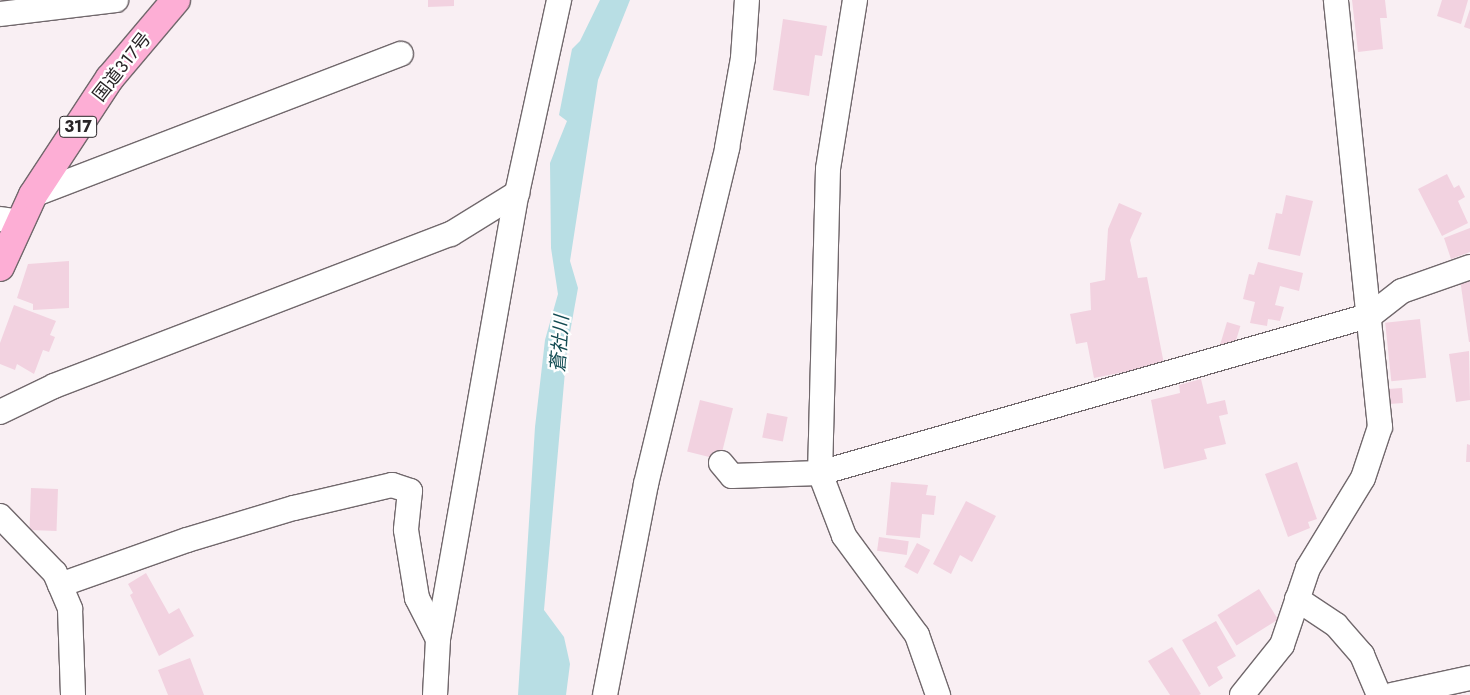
<!DOCTYPE html>
<html>
<head>
<meta charset="utf-8">
<style>
  body { margin:0 }
  #map { position:relative; width:1470px; height:695px; overflow:hidden; background:#f9eff3; font-family:Jost,"Noto Sans JP",sans-serif }
  div>[style] { position:absolute }
  [style*='--x'] { left:calc(var(--x)*1px); top:calc(var(--y)*1px); width:calc(var(--w)*1px); rotate:calc(var(--a)*1deg) }
  .water>* { inset:0; background:#b8dee4 }
  .building>* { inset:0; background:#f2d2e0; transform-origin:0 0 }
  .roads { filter:drop-shadow(1px 0 #71686c) drop-shadow(-1px 0 #71686c) drop-shadow(0 1px #71686c) drop-shadow(0 -1px #71686c) }
  .minor>* { height:24px; margin:-12px; padding:0 12px; transform-origin:12px; border-radius:12px; background:#fff }
  .highway>* { height:28px; margin:-14px; padding:0 14px; transform-origin:14px; border-radius:14px; background:#fdaed5 }
  span { translate:-50% -50%; white-space:nowrap; text-align:center; line-height:1.15; -webkit-text-stroke:4.5px #fff; paint-order:stroke }
  .shield-label span { padding:1px 4px; background:#fff; border:1px solid; border-radius:4px; -webkit-text-stroke-width:0 }
  .shield-label { font-size:16px; color:#292527; font-weight:700 }
  .street-label { font-size:18px; color:#292527 }
  .water-label { font-size:19px; color:#124b52; font-style:italic }
</style>
</head>
<body>
<div id="map">
  <div class="water">
    <i style="clip-path:polygon(600px 0,630px 0,598px 80px,570px 261px,578px 288px,567px 349px,544px 610px,564px 637px,570px 664px,566px 695px,518px 695px,535px 427px,545px 340px,558px 294px,551px 248px,550px 163px,567px 121px,559px 115px,572px 49px,580px 41px)"></i>
  </div>
  <div class="building">
    <i style="clip-path:polygon(428px 0,454px 0,454px 6px,428px 7px)"></i>
    <i style="clip-path:polygon(1352px 0,1385px 0,1387px 18px,1380px 18px,1383px 49px,1358px 52px)"></i>
    <i style="clip-path:polygon(1442px 0,1468px 0,1461px 24px,1437px 16px)"></i>
    <i style="clip-path:polygon(1470px 9px,1470px 29px,1464px 27px)"></i>
    <i style="clip-path:polygon(783px 19px,827px 26px,822px 56px,815px 55px,809px 96px,773px 90px)"></i>
    <i style="clip-path:polygon(1447px 174px,1454px 188px,1459px 185px,1465px 197px,1458px 201px,1468px 223px,1442px 236px,1418px 189px)"></i>
    <i style="clip-path:polygon(1286px 195px,1313px 201px,1300px 256px,1268px 249px,1276px 213px,1282px 214px)"></i>
    <i style="clip-path:polygon(1119px 203px,1142px 213px,1130px 240px,1138px 278px,1147px 277px,1164px 364px,1094px 378px,1087px 342px,1076px 344px,1070px 314px,1091px 310px,1090px 283px,1105px 280px,1108px 229px)"></i>
    <i style="clip-path:polygon(1470px 228px,1470px 252px,1451px 259px,1444px 238px)"></i>
    <i style="clip-path:polygon(69px 261px,69px 308px,33px 310px,33px 304px,17px 298px,28px 264px)"></i>
    <i style="clip-path:polygon(1258px 262px,1303px 273px,1299px 291px,1280px 286px,1275px 305px,1284px 307px,1280px 321px,1268px 319px,1267px 326px,1250px 323px,1255px 302px,1243px 299px,1249px 274px,1254px 275px)"></i>
    <i style="clip-path:polygon(1470px 278px,1470px 342px,1469px 342px,1460px 279px)"></i>
    <i style="clip-path:polygon(14px 305px,56px 321px,50px 335px,55px 337px,49px 352px,43px 350px,34px 374px,17px 364px,15px 370px,0 364px,0 343px)"></i>
    <i style="left:1420px;top:319px;width:59px;height:35px;rotate:84deg"></i>
    <i style="left:1227px;top:322px;width:14px;height:24px;rotate:17deg"></i>
    <i style="clip-path:polygon(1469px 351px,1470px 400px,1456px 402px,1449px 354px)"></i>
    <i style="clip-path:polygon(1201px 379px,1207px 404px,1225px 400px,1228px 414px,1219px 416px,1226px 444px,1204px 449px,1207px 459px,1164px 469px,1151px 400px,1180px 393px,1179px 385px)"></i>
    <i style="left:1402px;top:388px;width:15px;height:14px;rotate:86deg"></i>
    <i style="left:700px;top:400px;width:34px;height:53px;rotate:14deg"></i>
    <i style="left:767px;top:413px;width:21px;height:25px;rotate:11deg"></i>
    <i style="clip-path:polygon(1467px 444px,1470px 445px,1470px 462px,1466px 462px)"></i>
    <i style="clip-path:polygon(1297px 462px,1317px 519px,1308px 522px,1310px 528px,1288px 537px,1265px 474px)"></i>
    <i style="clip-path:polygon(891px 482px,928px 485px,926px 495px,936px 496px,934px 515px,922px 514px,920px 538px,886px 535px)"></i>
    <i style="left:31px;top:488px;width:27px;height:42px;rotate:2deg"></i>
    <i style="clip-path:polygon(966px 501px,996px 516px,972px 562px,960px 555px,951px 574px,933px 564px)"></i>
    <i style="left:879px;top:537px;width:30px;height:14px;rotate:8deg"></i>
    <i style="left:917px;top:543px;width:15px;height:27px;rotate:28deg"></i>
    <i style="clip-path:polygon(146px 573px,169px 614px,179px 608px,194px 636px,159px 656px,130px 595px,133px 593px,128px 584px)"></i>
    <i style="left:1259px;top:589px;width:36px;height:49px;rotate:58deg"></i>
    <i style="clip-path:polygon(1216px 621px,1236px 656px,1217px 667px,1223px 678px,1209px 687px,1182px 640px)"></i>
    <i style="clip-path:polygon(1172px 647px,1201px 694px,1199px 695px,1170px 695px,1148px 661px)"></i>
    <i style="clip-path:polygon(190px 658px,204px 695px,168px 695px,158px 670px)"></i>
  </div>
  <div class="roads">
    <div class="minor">
      <i style="--x:855;--y:0;--w:171;--a:99.1"></i>
      <i style="--x:828;--y:169;--w:304;--a:91.5"></i>
      <i style="--x:820;--y:473;--w:67;--a:69.1"></i>
      <i style="--x:844;--y:536;--w:123;--a:53.6"></i>
      <i style="--x:917;--y:635;--w:64;--a:70.7"></i>
      <i style="--x:0;--y:14;--w:117;--a:-6.9"></i>
      <i style="--x:33;--y:195;--w:394;--a:-21"></i>
      <i style="--x:0;--y:219;--w:21;--a:8"></i>
      <i style="--x:0;--y:412;--w:60;--a:-25.7"></i>
      <i style="--x:54;--y:386;--w:425;--a:-21"></i>
      <i style="--x:451;--y:234;--w:78;--a:-31.8"></i>
      <i style="--x:721;--y:463;--w:17;--a:50"></i>
      <i style="--x:732;--y:476;--w:88;--a:-2"></i>
      <i style="--x:820;--y:473;--w:573;--a:-16"></i>
      <i style="--x:1371;--y:315;--w:39;--a:-38"></i>
      <i style="--x:1402;--y:291;--w:72;--a:-19.4"></i>
      <i style="--x:0;--y:516;--w:79;--a:46"></i>
      <i style="--x:55;--y:573;--w:39;--a:67"></i>
      <i style="--x:70;--y:609;--w:86;--a:88"></i>
      <i style="--x:60;--y:585;--w:135;--a:-19.5"></i>
      <i style="--x:187;--y:540;--w:112;--a:-16.7"></i>
      <i style="--x:294;--y:508;--w:101;--a:-13.2"></i>
      <i style="--x:392;--y:485;--w:19;--a:18"></i>
      <i style="--x:410;--y:491;--w:39;--a:96"></i>
      <i style="--x:406;--y:530;--w:69;--a:80.8"></i>
      <i style="--x:417;--y:598;--w:46;--a:62.9"></i>
      <i style="--x:1297;--y:599;--w:47;--a:33.7"></i>
      <i style="--x:1336;--y:625;--w:40;--a:49"></i>
      <i style="--x:1362;--y:655;--w:43;--a:67"></i>
      <i style="--x:435;--y:695;--w:56;--a:-86.9"></i>
      <i style="--x:438;--y:639;--w:453;--a:-80"></i>
      <i style="--x:517;--y:193;--w:198;--a:-77.7"></i>
      <i style="--x:605;--y:695;--w:215;--a:-79"></i>
      <i style="--x:646;--y:484;--w:346;--a:-76.4"></i>
      <i style="--x:727;--y:148;--w:91;--a:-79.9"></i>
      <i style="--x:743;--y:58;--w:58;--a:-86.1"></i>
      <i style="--x:1242;--y:695;--w:64;--a:-51.3"></i>
      <i style="--x:1282;--y:645;--w:81;--a:-71.3"></i>
      <i style="--x:1308;--y:568;--w:105;--a:-58.6"></i>
      <i style="--x:1363;--y:478;--w:54;--a:-71.6"></i>
      <i style="--x:1380;--y:427;--w:429;--a:-95.9"></i>
      <i style="--x:1392;--y:695;--w:80;--a:-12.3"></i>
    </div>
    <div class="highway">
      <i style="--x:0;--y:267;--w:79;--a:-65.4"></i>
      <i style="--x:33;--y:195;--w:140;--a:-56.7"></i>
      <i style="--x:110;--y:78;--w:102;--a:-49.8"></i>
    </div>
  </div>
  <div class="shield-label">
    <span style="left:78px;top:127px">317</span>
  </div>
  <div class="street-label">
    <span style="left:122px;top:67px;rotate:-52deg">国道317号</span>
  </div>
  <div class="water-label">
    <span style="left:560px;top:344px;rotate:-86deg">蒼社川</span>
  </div>
</div>
</body>
</html>
